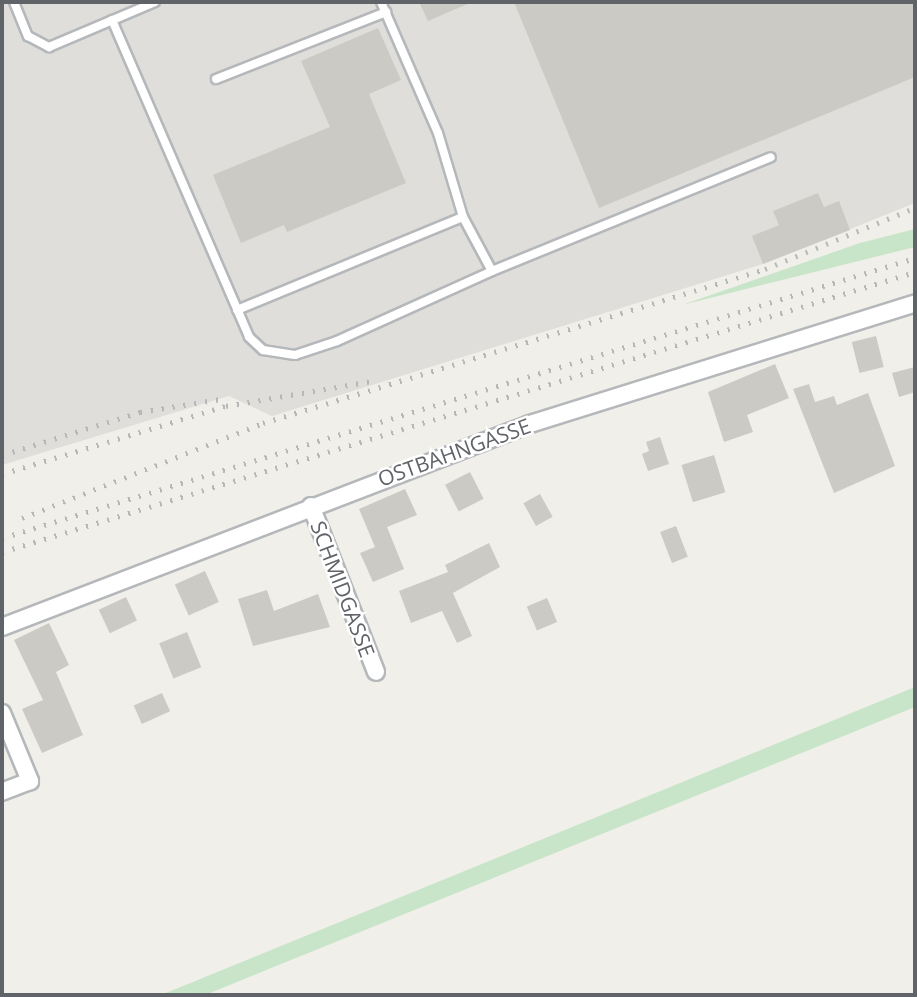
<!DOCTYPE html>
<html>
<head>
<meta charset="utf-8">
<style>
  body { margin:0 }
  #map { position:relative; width:917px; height:997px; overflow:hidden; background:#f0efe9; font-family:"Open Sans",sans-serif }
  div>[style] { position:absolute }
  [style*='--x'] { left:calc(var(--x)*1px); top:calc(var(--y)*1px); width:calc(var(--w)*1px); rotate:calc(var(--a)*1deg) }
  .industrial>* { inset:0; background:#dfdeda }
  .green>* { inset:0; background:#c8e5c9 }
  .building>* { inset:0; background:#cccac5; transform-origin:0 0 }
  .roads { filter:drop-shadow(2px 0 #b5b8bb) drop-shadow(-2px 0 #b5b8bb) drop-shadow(0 2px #b5b8bb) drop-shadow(0 -2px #b5b8bb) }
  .service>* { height:8px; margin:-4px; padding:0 4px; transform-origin:4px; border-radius:4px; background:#fff }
  .minor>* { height:16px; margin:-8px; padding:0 8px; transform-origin:8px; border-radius:8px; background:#fff }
  .rail>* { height:5px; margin-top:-2.5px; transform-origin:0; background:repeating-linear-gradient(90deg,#b6b7b7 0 2px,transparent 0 11px) }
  span { translate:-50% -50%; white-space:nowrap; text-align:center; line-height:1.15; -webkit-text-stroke:5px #fff; paint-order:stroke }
  .street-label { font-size:21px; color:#606367 }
  .frame { position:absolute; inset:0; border:4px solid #606367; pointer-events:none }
</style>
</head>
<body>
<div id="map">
  <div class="industrial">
    <i style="clip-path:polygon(2px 2px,915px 2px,915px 203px,763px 264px,272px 416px,229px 396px,2px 465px)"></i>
  </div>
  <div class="green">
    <i style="clip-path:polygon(915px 229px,915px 247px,682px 305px,860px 243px)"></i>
    <i style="clip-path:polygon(915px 687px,915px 707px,205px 995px,161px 995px)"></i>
  </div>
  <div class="building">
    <i style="clip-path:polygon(419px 2px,472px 2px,428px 21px)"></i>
    <i style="clip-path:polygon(514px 2px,915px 2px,915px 77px,599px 208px)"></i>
    <i style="clip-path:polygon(378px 28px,401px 80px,369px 94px,406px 183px,287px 232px,284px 225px,241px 243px,213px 175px,330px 127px,301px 61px)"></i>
    <i style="clip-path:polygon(818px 193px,824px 207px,839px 201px,850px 230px,763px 264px,752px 236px,779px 225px,773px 211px)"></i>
    <i style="left:876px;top:336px;width:32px;height:25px;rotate:76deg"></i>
    <i style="clip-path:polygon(775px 364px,789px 398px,747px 415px,753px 432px,724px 442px,708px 392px)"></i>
    <i style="clip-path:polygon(915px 367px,915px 392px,899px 397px,892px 373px)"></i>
    <i style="clip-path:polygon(809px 384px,815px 402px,834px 396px,837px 405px,868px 393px,895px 466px,834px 493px,793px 389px)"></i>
    <i style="clip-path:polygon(660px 437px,669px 464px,648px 471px,642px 454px,649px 451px,646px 442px)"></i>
    <i style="left:714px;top:455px;width:39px;height:34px;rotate:73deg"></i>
    <i style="left:470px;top:472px;width:30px;height:28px;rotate:63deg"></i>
    <i style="clip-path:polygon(405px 489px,417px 515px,387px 527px,404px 569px,373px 582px,360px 553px,375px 547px,359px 509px)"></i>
    <i style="left:540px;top:494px;width:26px;height:19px;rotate:61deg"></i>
    <i style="left:676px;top:526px;width:33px;height:17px;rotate:69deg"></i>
    <i style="clip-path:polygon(489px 543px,500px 567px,453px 593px,472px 636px,457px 643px,442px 611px,411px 623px,399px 591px,448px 572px,445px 565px)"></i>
    <i style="left:205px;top:571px;width:34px;height:33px;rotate:66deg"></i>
    <i style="clip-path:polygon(267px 590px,274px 611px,318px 594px,330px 627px,253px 646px,238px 599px)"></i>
    <i style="left:126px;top:597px;width:26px;height:30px;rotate:65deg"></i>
    <i style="left:547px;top:598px;width:26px;height:22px;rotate:67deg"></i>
    <i style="clip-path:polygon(49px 623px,69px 665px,56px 672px,83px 735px,42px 753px,22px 709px,43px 700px,14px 640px)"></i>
    <i style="left:187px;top:632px;width:38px;height:30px;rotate:68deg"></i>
    <i style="left:162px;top:693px;width:20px;height:31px;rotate:66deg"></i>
  </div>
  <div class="roads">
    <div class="service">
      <i style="--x:14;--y:2;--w:37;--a:68"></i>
      <i style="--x:28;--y:36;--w:24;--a:28"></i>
      <i style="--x:49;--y:47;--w:115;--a:-23"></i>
      <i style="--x:381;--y:2;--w:143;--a:66.5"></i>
      <i style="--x:438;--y:133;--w:88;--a:73.4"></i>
      <i style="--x:463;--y:217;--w:61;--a:61.8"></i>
      <i style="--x:492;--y:271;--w:301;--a:-22.2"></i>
      <i style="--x:112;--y:20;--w:345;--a:66.6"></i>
      <i style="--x:249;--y:337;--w:19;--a:43"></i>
      <i style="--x:263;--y:350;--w:32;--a:9"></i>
      <i style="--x:295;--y:355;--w:44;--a:-18.4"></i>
      <i style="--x:337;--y:341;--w:170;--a:-24.3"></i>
      <i style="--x:216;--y:79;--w:183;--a:-21.5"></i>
      <i style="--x:237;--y:310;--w:244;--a:-22.4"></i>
    </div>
    <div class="minor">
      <i style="--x:311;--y:506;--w:178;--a:68.6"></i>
      <i style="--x:2;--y:627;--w:566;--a:-21.03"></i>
      <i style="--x:530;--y:424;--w:404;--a:-17.4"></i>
      <i style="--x:2;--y:713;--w:74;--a:67.6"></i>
      <i style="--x:30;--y:781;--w:30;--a:159"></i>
    </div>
  </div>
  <div class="rail">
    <i style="--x:2;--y:455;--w:145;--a:-17.3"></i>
    <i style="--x:140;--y:412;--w:88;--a:-9.1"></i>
    <i style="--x:2;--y:474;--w:234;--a:-16.9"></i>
    <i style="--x:226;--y:406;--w:148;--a:-9.7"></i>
    <i style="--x:22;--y:518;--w:259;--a:-21.5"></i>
    <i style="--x:263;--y:423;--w:525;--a:-17.05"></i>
    <i style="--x:765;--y:269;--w:159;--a:-22.2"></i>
    <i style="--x:2;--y:538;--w:955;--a:-17.05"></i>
    <i style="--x:2;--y:552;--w:955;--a:-17.05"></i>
  </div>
  <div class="street-label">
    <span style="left:454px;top:452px;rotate:-20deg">OSTBAHNGASSE</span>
    <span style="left:343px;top:589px;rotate:69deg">SCHMIDGASSE</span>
  </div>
  <div class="frame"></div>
</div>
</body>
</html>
